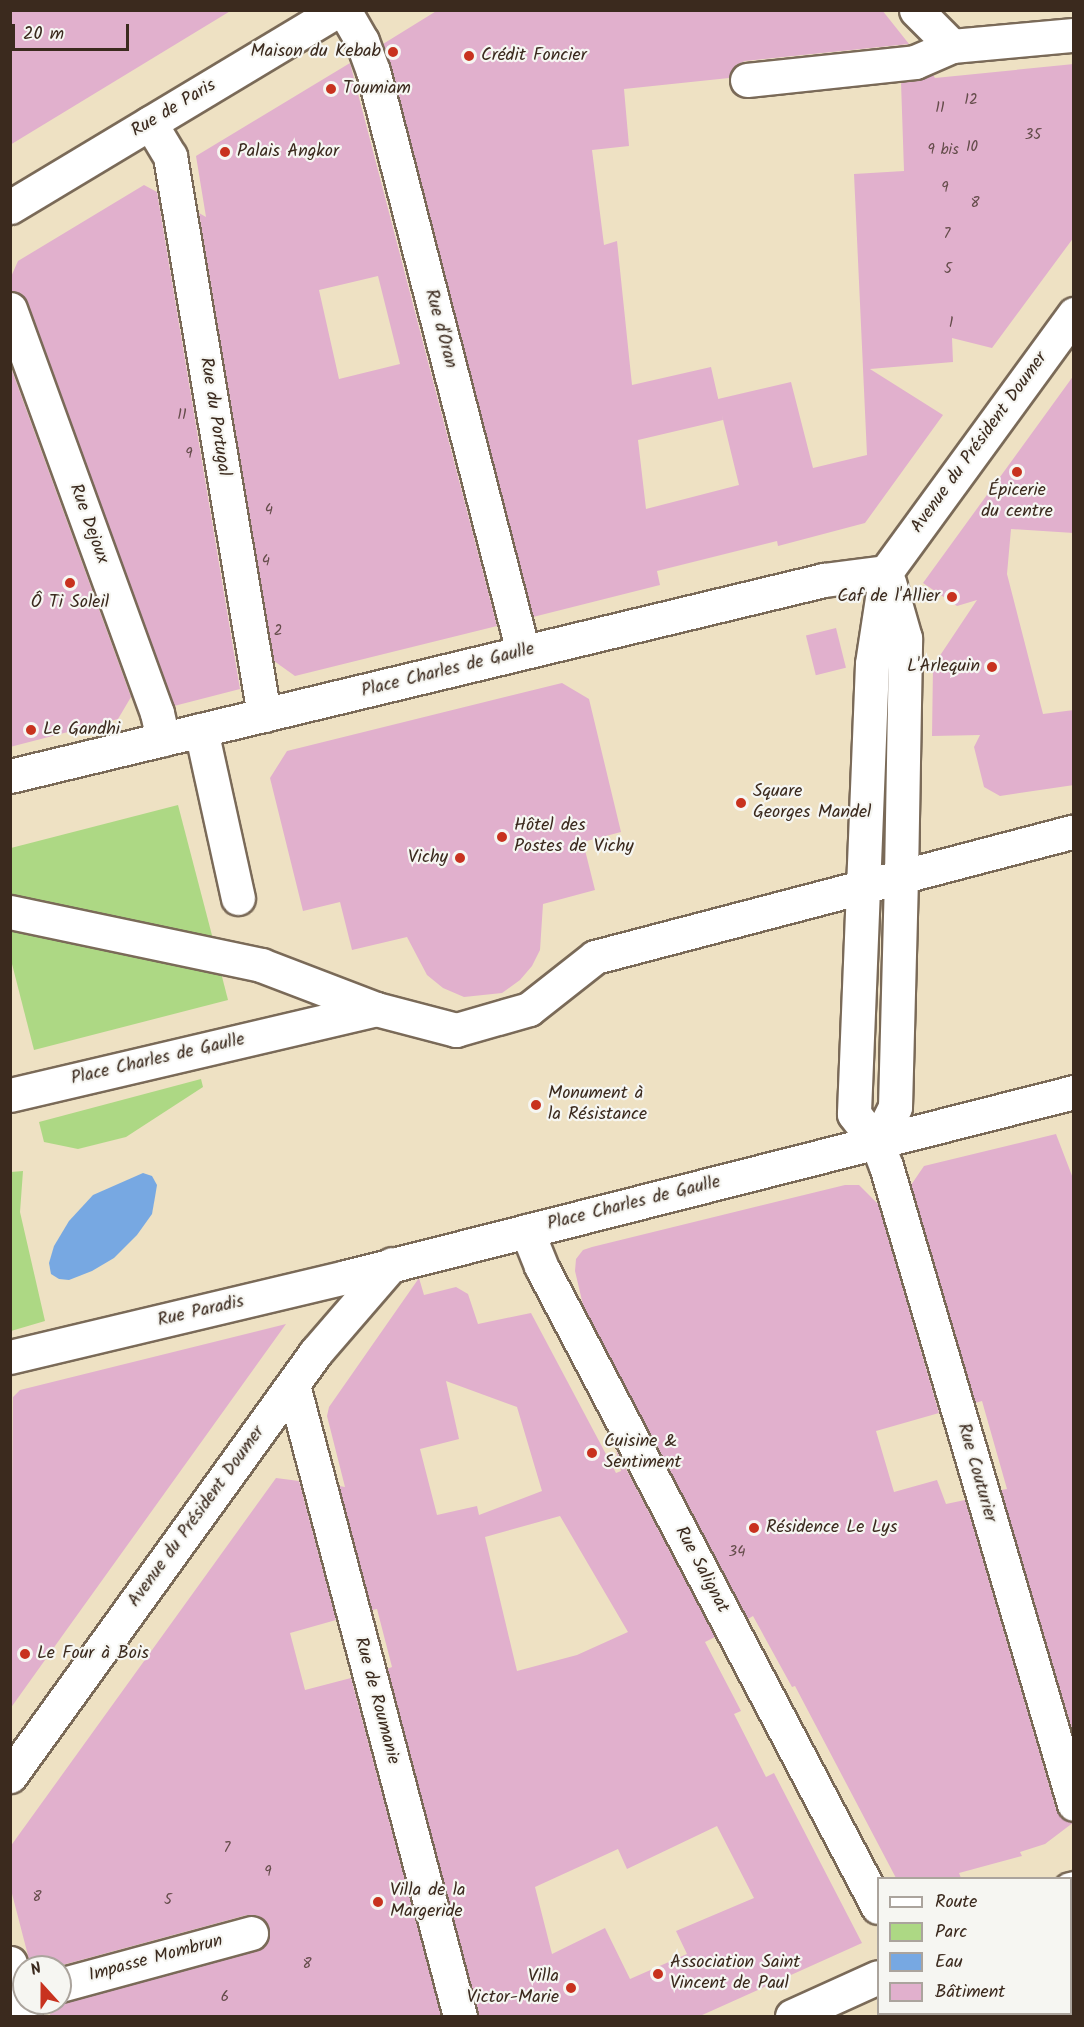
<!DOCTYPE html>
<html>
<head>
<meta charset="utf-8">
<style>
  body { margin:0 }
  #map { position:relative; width:1084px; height:2027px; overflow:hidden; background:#eee1c3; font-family:Kalam,sans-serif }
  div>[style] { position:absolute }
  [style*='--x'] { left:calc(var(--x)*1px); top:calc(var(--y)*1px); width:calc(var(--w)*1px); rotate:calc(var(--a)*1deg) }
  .green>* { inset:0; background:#add884 }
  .water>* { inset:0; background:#77a8e2 }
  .building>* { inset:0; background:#e1b0cd; transform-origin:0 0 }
  .roads { filter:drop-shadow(2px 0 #7a6a58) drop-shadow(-2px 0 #7a6a58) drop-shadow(0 2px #7a6a58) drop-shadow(0 -2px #7a6a58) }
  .minor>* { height:33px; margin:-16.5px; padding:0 16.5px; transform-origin:16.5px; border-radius:16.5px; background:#fff }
  .dots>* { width:16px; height:16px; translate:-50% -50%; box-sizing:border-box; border:3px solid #f6f6f2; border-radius:50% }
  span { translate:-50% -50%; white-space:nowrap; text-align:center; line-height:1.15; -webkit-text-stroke:4.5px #f6f6f2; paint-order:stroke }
  .number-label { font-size:15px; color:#644c4a }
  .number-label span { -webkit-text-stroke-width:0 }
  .poi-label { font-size:18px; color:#3b2a1e }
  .right { translate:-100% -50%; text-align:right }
  .left { translate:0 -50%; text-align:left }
  .street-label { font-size:18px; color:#3b2a1e }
  .frame { position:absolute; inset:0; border:12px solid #3b2a1e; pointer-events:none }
  .legend { position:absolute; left:877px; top:1877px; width:195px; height:138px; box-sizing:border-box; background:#f6f6f2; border:2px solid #aba49d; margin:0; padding:8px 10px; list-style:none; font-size:18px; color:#3b2a1e }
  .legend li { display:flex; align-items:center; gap:12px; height:30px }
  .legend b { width:30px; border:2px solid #aba49d }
  .north { position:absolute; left:12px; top:1955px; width:60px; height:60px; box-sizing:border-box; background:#f6f6f2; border:2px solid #aba49d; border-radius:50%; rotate:339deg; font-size:16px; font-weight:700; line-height:24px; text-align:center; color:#3b2a1e }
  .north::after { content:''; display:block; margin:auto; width:21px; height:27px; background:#c8321e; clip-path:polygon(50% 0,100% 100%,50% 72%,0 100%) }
  .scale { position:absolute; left:12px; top:24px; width:117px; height:27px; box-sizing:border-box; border:3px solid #3b2a1e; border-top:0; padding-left:8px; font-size:18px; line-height:21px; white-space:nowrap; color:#3b2a1e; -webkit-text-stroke:4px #f6f6f2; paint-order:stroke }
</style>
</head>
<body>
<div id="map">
  <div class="green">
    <i style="clip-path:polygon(178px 805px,214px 943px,11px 908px,11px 848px)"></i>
    <i style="clip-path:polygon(10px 919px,218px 961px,228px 1000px,34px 1050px,11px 960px)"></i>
    <i style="clip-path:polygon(201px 1079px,203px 1087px,126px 1137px,78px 1149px,44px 1142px,39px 1122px)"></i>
    <i style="clip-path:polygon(23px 1171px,20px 1212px,45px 1321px,11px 1331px,11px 1172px)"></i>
  </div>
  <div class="water">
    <i style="clip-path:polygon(143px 1173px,152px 1176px,157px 1185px,155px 1197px,152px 1214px,137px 1235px,114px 1258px,92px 1271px,69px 1280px,59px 1279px,51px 1274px,49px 1263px,54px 1246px,69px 1221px,93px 1195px)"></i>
  </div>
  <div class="building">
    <i style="clip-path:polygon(10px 10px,232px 10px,10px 145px)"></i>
    <i style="clip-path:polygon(438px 10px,882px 10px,909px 44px,745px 61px,736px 65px,729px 78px,624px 89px,629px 146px,592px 150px,604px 245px,617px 241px,632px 385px,711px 367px,723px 420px,638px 440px,646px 509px,739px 485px,718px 399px,791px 382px,813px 468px,867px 455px,854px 174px,904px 171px,901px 82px,917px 81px,933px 75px,935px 78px,1074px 64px,1074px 237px,992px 348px,952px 338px,953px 362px,870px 369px,943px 415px,865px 523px,778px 546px,777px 541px,657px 571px,660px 585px,533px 617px,391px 66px,383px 44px)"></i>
    <i style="clip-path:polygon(evenodd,350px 63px,497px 626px,295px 676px,274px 661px,199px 213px,206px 217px,196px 156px,350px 63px,378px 276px,400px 364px,339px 379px,319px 290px,378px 276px)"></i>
    <i style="clip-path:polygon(144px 185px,157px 192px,240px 689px,174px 706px,28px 303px,22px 294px,10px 291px,10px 279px,18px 261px)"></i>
    <i style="clip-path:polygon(10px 365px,131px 697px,118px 719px,10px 747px)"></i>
    <i style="clip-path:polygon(1074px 375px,1074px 533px,1011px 529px,1007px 574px,1043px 714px,1074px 710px,1074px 785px,1000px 796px,984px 787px,974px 747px,980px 735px,932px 736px,933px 666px,977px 600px,957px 606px,923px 583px)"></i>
    <i style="left:836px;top:628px;width:41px;height:31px;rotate:76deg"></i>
    <i style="clip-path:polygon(562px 683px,589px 699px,621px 832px,583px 842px,595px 890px,543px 904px,540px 950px,532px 966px,520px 980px,502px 993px,464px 997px,443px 988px,427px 975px,407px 937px,352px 950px,340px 902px,303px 911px,270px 778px,287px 751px)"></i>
    <i style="clip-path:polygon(1056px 1134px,1074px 1181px,1074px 1736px,1001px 1490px,1007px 1489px,982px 1401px,975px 1403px,911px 1185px,924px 1166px)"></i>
    <i style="clip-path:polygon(845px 1185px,859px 1185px,878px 1204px,939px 1413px,876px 1431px,894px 1492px,937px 1480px,946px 1504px,965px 1500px,1056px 1809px,1062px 1818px,1074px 1822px,1045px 1844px,1020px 1852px,1022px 1856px,959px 1873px,961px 1878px,896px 1878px,795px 1686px,792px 1687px,753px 1616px,748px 1619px,583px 1305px,575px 1271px,576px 1259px,583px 1250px,592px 1247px)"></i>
    <i style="clip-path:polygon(evenodd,419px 1278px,424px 1295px,456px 1287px,468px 1294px,478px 1324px,531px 1313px,616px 1473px,621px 1471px,616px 1450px,715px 1637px,705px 1642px,741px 1711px,734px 1714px,766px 1777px,774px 1773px,862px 1943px,700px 2016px,478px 2016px,387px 1669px,392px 1667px,377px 1609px,372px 1610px,339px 1486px,345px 1487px,327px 1416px,329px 1407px,419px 1278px,446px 1381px,517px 1407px,542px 1491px,479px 1515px,477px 1506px,437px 1515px,420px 1449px,459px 1439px,446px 1381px,419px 1278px,560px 1516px,628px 1632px,577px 1655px,517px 1671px,485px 1537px,560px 1516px,419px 1278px,717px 1826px,754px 1898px,676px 1931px,687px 1954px,630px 1979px,605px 1928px,552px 1954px,535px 1887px,618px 1849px,627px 1869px,717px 1826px)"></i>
    <i style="clip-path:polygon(286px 1324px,65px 1632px,10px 1709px,13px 1397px,20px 1390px)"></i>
    <i style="clip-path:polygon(276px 1478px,299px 1481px,336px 1620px,290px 1633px,305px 1690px,351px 1678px,441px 2016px,49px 2016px,57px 2003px,256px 1951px,264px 1947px,269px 1938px,269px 1929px,265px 1920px,256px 1915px,247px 1915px,55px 1967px,31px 1967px,10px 1886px,10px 1847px)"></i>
  </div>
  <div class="roads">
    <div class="minor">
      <i style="--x:344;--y:10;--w:36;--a:60"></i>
      <i style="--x:362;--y:41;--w:32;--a:70"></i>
      <i style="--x:373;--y:71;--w:600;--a:75.52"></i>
      <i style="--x:916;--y:10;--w:51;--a:45"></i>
      <i style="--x:747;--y:80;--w:169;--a:-6.1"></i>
      <i style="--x:915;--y:62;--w:40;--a:-23.4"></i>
      <i style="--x:952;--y:46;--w:122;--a:-5.2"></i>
      <i style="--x:150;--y:123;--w:39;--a:59"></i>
      <i style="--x:170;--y:156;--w:567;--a:80.45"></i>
      <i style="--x:10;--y:207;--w:383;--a:-31"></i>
      <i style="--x:10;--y:309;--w:430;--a:70"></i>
      <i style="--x:157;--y:713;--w:27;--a:77"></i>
      <i style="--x:1074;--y:314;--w:319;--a:126.1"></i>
      <i style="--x:886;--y:572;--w:93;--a:98.7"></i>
      <i style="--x:872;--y:664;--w:450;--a:92.3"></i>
      <i style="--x:854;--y:1114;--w:37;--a:52"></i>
      <i style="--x:877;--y:1143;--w:25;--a:69"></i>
      <i style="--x:886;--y:1166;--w:665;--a:73.58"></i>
      <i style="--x:201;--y:730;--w:172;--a:77.6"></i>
      <i style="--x:10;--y:776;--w:837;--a:-13.54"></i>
      <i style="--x:824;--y:580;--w:63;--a:-7.4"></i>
      <i style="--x:10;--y:912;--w:257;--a:11.9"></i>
      <i style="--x:261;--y:965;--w:123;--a:20.9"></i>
      <i style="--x:10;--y:1095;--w:376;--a:-13.2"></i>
      <i style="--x:376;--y:1009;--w:83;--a:14.7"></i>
      <i style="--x:456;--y:1030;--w:76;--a:-16"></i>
      <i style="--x:529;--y:1009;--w:84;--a:-38.2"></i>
      <i style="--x:595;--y:957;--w:495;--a:-14.7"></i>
      <i style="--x:877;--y:1143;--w:40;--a:-63.4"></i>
      <i style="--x:895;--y:1107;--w:231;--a:-88.5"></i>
      <i style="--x:901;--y:876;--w:238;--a:-89"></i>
      <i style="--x:905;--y:638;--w:58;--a:-105.9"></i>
      <i style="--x:527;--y:1231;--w:38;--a:68"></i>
      <i style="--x:541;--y:1266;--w:724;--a:62.27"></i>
      <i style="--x:10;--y:1357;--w:345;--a:-13.4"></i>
      <i style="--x:346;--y:1277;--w:751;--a:-14.26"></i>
      <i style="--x:293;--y:1385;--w:653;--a:75.18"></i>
      <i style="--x:10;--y:1776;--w:523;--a:-54.18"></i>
      <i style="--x:316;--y:1352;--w:116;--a:-49.2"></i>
      <i style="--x:1070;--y:1889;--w:4;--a:-14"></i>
      <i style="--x:10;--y:1963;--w:55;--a:74.2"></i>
      <i style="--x:60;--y:1985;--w:198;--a:-15.2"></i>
      <i style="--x:935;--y:2014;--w:3;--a:45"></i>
      <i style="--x:792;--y:2016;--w:94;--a:-24.4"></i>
    </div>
  </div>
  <div class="dots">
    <i style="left:393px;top:52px;background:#c8321e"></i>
    <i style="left:469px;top:56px;background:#c8321e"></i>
    <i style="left:331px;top:89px;background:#c8321e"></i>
    <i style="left:225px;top:152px;background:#c8321e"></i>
    <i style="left:1017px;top:472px;background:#c8321e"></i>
    <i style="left:70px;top:583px;background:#c8321e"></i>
    <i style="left:952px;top:597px;background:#c8321e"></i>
    <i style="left:992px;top:667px;background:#c8321e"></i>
    <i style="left:31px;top:730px;background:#c8321e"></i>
    <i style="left:741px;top:803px;background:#c8321e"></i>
    <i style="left:502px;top:837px;background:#c8321e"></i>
    <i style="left:460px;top:858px;background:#c8321e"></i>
    <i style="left:536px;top:1105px;background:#c8321e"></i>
    <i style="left:592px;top:1453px;background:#c8321e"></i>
    <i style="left:754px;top:1528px;background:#c8321e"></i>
    <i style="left:25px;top:1654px;background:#c8321e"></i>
    <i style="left:378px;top:1902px;background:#c8321e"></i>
    <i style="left:658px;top:1974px;background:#c8321e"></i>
    <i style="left:571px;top:1988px;background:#c8321e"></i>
  </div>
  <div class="number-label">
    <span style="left:971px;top:101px">12</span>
    <span style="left:940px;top:109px">11</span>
    <span style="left:1033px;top:136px">35</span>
    <span style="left:972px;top:148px">10</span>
    <span style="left:943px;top:151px">9 bis</span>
    <span style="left:945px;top:189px">9</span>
    <span style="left:975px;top:204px">8</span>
    <span style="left:947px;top:235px">7</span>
    <span style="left:948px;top:270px">5</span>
    <span style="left:951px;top:324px">1</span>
    <span style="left:182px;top:416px">11</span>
    <span style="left:189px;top:455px">9</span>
    <span style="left:269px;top:511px">4</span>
    <span style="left:266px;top:562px">4</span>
    <span style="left:278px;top:632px">2</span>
    <span style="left:737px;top:1553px">34</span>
    <span style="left:227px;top:1849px">7</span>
    <span style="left:268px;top:1873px">9</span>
    <span style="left:37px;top:1898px">8</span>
    <span style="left:168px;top:1901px">5</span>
    <span style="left:307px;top:1965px">8</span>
    <span style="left:225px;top:1998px">6</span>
  </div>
  <div class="poi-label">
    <span class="right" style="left:381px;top:52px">Maison du Kebab</span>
    <span class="left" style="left:481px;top:56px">Crédit Foncier</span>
    <span class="left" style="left:343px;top:89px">Toumiam</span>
    <span class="left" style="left:237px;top:152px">Palais Angkor</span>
    <span style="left:1017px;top:502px">Épicerie<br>du centre</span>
    <span class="right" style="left:940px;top:597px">Caf de l'Allier</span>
    <span style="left:70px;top:603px">Ô Ti Soleil</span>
    <span class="right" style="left:980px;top:667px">L'Arlequin</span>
    <span class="left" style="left:43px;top:730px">Le Gandhi</span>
    <span class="left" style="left:753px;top:803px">Square<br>Georges Mandel</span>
    <span class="left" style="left:514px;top:837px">Hôtel des<br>Postes de Vichy</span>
    <span class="right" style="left:448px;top:858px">Vichy</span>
    <span class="left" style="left:548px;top:1105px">Monument à<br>la Résistance</span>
    <span class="left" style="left:604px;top:1453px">Cuisine &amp;<br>Sentiment</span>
    <span class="left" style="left:766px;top:1528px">Résidence Le Lys</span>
    <span class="left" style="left:37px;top:1654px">Le Four à Bois</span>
    <span class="left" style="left:390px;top:1902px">Villa de la<br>Margeride</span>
    <span class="left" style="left:670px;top:1974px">Association Saint<br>Vincent de Paul</span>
    <span class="right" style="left:559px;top:1988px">Villa<br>Victor-Marie</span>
  </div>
  <div class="street-label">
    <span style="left:174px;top:109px;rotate:-31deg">Rue de Paris</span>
    <span style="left:440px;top:329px;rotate:75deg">Rue d'Oran</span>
    <span style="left:214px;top:417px;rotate:81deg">Rue du Portugal</span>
    <span style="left:980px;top:443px;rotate:-54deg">Avenue du Président Doumer</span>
    <span style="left:88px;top:524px;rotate:70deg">Rue Dejoux</span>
    <span style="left:448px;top:671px;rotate:-14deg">Place Charles de Gaulle</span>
    <span style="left:158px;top:1060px;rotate:-13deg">Place Charles de Gaulle</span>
    <span style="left:634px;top:1204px;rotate:-14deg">Place Charles de Gaulle</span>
    <span style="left:201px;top:1312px;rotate:-13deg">Rue Paradis</span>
    <span style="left:976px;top:1473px;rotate:74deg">Rue Couturier</span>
    <span style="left:197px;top:1517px;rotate:-54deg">Avenue du Président Doumer</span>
    <span style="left:701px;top:1570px;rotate:62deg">Rue Salignat</span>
    <span style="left:376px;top:1701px;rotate:75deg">Rue de Roumanie</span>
    <span style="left:156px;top:1959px;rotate:-15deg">Impasse Mombrun</span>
  </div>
  <div class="frame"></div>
  <ul class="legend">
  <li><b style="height:8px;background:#fff"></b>Route</li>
  <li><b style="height:16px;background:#add884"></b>Parc</li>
  <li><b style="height:16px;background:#77a8e2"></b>Eau</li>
  <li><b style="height:16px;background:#e1b0cd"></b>Bâtiment</li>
  </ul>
  <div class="north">N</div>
  <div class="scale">20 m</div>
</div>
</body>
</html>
